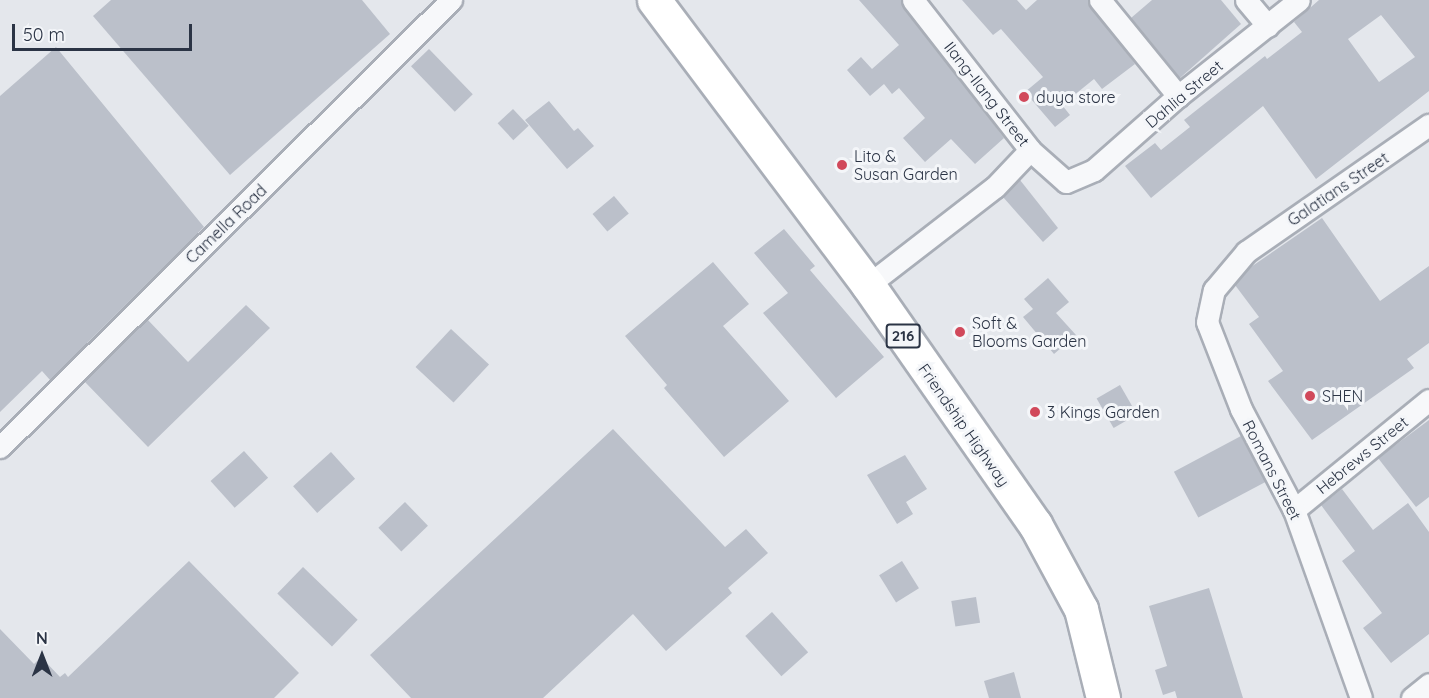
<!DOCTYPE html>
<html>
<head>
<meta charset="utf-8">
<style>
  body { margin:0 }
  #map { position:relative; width:1429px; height:698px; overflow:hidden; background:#e4e7ec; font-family:Quicksand,sans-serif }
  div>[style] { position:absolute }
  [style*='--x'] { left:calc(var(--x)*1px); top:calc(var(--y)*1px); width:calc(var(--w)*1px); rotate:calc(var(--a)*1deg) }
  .building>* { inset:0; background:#bbc0ca; transform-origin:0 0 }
  .roads { filter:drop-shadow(2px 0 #a9aeb7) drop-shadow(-2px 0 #a9aeb7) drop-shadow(0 2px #a9aeb7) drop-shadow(0 -2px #a9aeb7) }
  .minor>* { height:21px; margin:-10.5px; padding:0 10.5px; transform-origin:10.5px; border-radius:10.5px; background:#f7f8fa }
  .primary>* { height:33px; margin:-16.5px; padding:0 16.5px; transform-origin:16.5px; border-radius:16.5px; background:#fff }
  .dots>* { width:16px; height:16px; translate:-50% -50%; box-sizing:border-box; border:3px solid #f4f6f9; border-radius:50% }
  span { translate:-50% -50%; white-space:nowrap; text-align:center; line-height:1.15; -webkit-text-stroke:6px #f4f6f9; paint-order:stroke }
  .shield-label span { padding:2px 4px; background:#f4f6f9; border:2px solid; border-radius:4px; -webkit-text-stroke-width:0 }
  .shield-label { font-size:15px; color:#2b3445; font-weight:700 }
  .street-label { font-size:16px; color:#2b3445 }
  .poi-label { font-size:16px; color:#2b3445 }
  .left { translate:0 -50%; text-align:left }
  .north { position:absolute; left:12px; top:626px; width:60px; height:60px; -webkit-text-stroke:4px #f4f6f9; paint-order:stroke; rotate:0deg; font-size:16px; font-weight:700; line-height:24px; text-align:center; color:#2b3445 }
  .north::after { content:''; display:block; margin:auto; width:21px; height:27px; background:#2b3445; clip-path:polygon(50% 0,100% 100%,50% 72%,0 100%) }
  .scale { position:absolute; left:12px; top:24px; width:180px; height:27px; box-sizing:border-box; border:3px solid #2b3445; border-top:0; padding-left:8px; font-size:18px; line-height:21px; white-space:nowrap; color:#2b3445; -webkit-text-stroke:4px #f4f6f9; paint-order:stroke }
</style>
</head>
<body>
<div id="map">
  <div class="building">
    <i style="clip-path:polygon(111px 0,362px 0,390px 34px,230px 175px,93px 16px)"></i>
    <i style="clip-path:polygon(859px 0,901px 0,1004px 138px,975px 164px,951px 139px,925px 162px,903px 138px,925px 118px,899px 88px,892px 94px,884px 84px,870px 96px,847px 70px,861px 57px,872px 69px,899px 45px)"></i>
    <i style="clip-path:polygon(962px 0,1017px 0,1026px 10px,1037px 0,1088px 0,1135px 64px,1102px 89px,1094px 79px,1062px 105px,1070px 115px,1055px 127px,1025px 92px,1043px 77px,1001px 29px,993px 35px)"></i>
    <i style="clip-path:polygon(1152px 0,1221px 0,1241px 24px,1180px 78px,1131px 18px)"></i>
    <i style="clip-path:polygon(evenodd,1319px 0,1429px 0,1429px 91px,1316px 179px,1263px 106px,1151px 198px,1125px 166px,1155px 143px,1161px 150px,1190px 127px,1184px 120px,1265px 56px,1267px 59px,1302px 32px,1294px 22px,1319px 0,1381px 15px,1415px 57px,1379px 82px,1348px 39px,1381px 15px)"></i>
    <i style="clip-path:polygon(56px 47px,204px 227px,50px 380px,42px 371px,0 412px,0 96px)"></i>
    <i style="left:429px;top:49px;width:63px;height:25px;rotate:46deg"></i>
    <i style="clip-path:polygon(549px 101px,574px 131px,578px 128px,594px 146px,567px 169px,525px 120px)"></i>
    <i style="left:513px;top:109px;width:23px;height:21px;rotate:47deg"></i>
    <i style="clip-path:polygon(1020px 180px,1058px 228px,1043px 242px,1003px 197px)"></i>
    <i style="left:614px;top:196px;width:23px;height:28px;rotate:50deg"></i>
    <i style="clip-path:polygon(1322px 218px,1380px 301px,1429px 266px,1429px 343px,1407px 359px,1414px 368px,1312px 440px,1268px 381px,1283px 371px,1249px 324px,1259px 317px,1235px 285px,1248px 269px)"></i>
    <i style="clip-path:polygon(784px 229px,815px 266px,810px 270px,884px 357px,836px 398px,763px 313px,788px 293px,754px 253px)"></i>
    <i style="clip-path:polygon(713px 262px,749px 304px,723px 326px,789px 401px,724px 457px,664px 388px,667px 385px,625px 336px)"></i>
    <i style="clip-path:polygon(1048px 278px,1069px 302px,1056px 313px,1076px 335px,1054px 354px,1023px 317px,1033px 309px,1024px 299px)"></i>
    <i style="clip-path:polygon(246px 305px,270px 328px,148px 447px,84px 381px,147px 319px,188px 362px)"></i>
    <i style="left:451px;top:329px;width:52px;height:52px;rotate:43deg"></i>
    <i style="left:1120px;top:385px;width:34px;height:27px;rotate:60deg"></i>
    <i style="clip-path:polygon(1429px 420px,1429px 497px,1416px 507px,1378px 458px)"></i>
    <i style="clip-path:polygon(613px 429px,725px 547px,746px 529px,768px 553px,728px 588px,732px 593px,666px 651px,633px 614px,543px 698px,411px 698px,370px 655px)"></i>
    <i style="left:1241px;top:436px;width:52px;height:76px;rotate:62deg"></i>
    <i style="left:244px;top:451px;width:36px;height:45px;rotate:48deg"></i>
    <i style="left:331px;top:452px;width:36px;height:51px;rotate:48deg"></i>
    <i style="clip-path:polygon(905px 455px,927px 489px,906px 502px,913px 514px,897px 524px,867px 475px)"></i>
    <i style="clip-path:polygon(1342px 489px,1373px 530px,1408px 503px,1429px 532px,1429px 634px,1391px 663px,1363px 628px,1382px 613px,1342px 561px,1355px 551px,1321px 505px)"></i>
    <i style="left:405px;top:502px;width:33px;height:37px;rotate:46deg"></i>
    <i style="clip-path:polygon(189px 561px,299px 673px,274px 698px,0 698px,0 629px,34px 664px,41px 657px,60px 677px,65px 673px,68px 677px)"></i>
    <i style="left:902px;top:561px;width:32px;height:27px;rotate:58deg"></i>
    <i style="left:303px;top:567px;width:76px;height:37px;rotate:44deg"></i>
    <i style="clip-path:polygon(1209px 588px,1243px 698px,1177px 698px,1175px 691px,1163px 695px,1155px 670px,1167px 666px,1149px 606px)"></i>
    <i style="left:976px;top:597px;width:26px;height:25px;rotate:81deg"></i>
    <i style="left:772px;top:612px;width:54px;height:36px;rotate:48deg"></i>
    <i style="clip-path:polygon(1014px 672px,1021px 698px,989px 698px,984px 681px)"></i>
  </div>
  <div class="roads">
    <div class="minor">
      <i style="--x:913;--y:0;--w:190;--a:52"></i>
      <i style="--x:1030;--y:150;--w:48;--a:41.6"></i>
      <i style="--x:1066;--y:182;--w:30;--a:-23"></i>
      <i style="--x:1094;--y:170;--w:112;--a:-41.4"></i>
      <i style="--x:1178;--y:96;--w:154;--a:-38.4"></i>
      <i style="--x:1100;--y:0;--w:124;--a:50.9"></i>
      <i style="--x:1246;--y:0;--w:34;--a:50"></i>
      <i style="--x:868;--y:285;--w:160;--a:-37.7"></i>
      <i style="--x:995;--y:187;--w:51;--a:-46.6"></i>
      <i style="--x:0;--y:447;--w:635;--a:-44.74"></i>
      <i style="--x:1294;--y:510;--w:174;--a:-39.2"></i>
      <i style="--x:1361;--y:698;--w:200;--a:-109.6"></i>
      <i style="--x:1294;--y:510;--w:114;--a:-117.7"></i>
      <i style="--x:1241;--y:409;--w:93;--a:-111.3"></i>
      <i style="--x:1207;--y:322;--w:33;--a:-78"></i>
      <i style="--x:1214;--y:290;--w:50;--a:-49.9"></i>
      <i style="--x:1246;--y:252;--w:223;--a:-34.8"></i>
      <i style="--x:1412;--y:698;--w:22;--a:-39"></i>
    </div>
    <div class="primary">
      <i style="--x:654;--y:0;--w:356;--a:53.1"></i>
      <i style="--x:868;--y:285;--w:292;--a:55.1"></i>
      <i style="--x:1035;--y:524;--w:97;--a:61.6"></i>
      <i style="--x:1081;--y:609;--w:92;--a:76.1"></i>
    </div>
  </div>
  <div class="dots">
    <i style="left:1024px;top:97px;background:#d1495b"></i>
    <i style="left:842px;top:165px;background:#d1495b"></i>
    <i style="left:960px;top:332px;background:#d1495b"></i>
    <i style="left:1310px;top:396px;background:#d1495b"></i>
    <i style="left:1035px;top:412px;background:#d1495b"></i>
  </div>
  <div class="shield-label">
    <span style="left:903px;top:336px">216</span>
  </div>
  <div class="street-label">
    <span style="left:987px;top:94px;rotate:52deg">Ilang-Ilang Street</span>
    <span style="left:1184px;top:94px;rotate:-40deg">Dahlia Street</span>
    <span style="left:1338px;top:189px;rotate:-34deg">Galatians Street</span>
    <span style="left:226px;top:224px;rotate:-44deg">Camella Road</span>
    <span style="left:964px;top:425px;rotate:55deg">Friendship Highway</span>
    <span style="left:1362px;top:455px;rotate:-39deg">Hebrews Street</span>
    <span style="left:1272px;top:470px;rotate:63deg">Romans Street</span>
  </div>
  <div class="poi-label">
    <span class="left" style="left:1036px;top:97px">duya store</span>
    <span class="left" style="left:854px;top:165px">Lito &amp;<br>Susan Garden</span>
    <span class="left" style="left:972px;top:332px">Soft &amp;<br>Blooms Garden</span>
    <span class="left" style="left:1322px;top:396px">SHEN</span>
    <span class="left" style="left:1047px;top:412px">3 Kings Garden</span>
  </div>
  <div class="north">N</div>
  <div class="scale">50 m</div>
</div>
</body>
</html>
